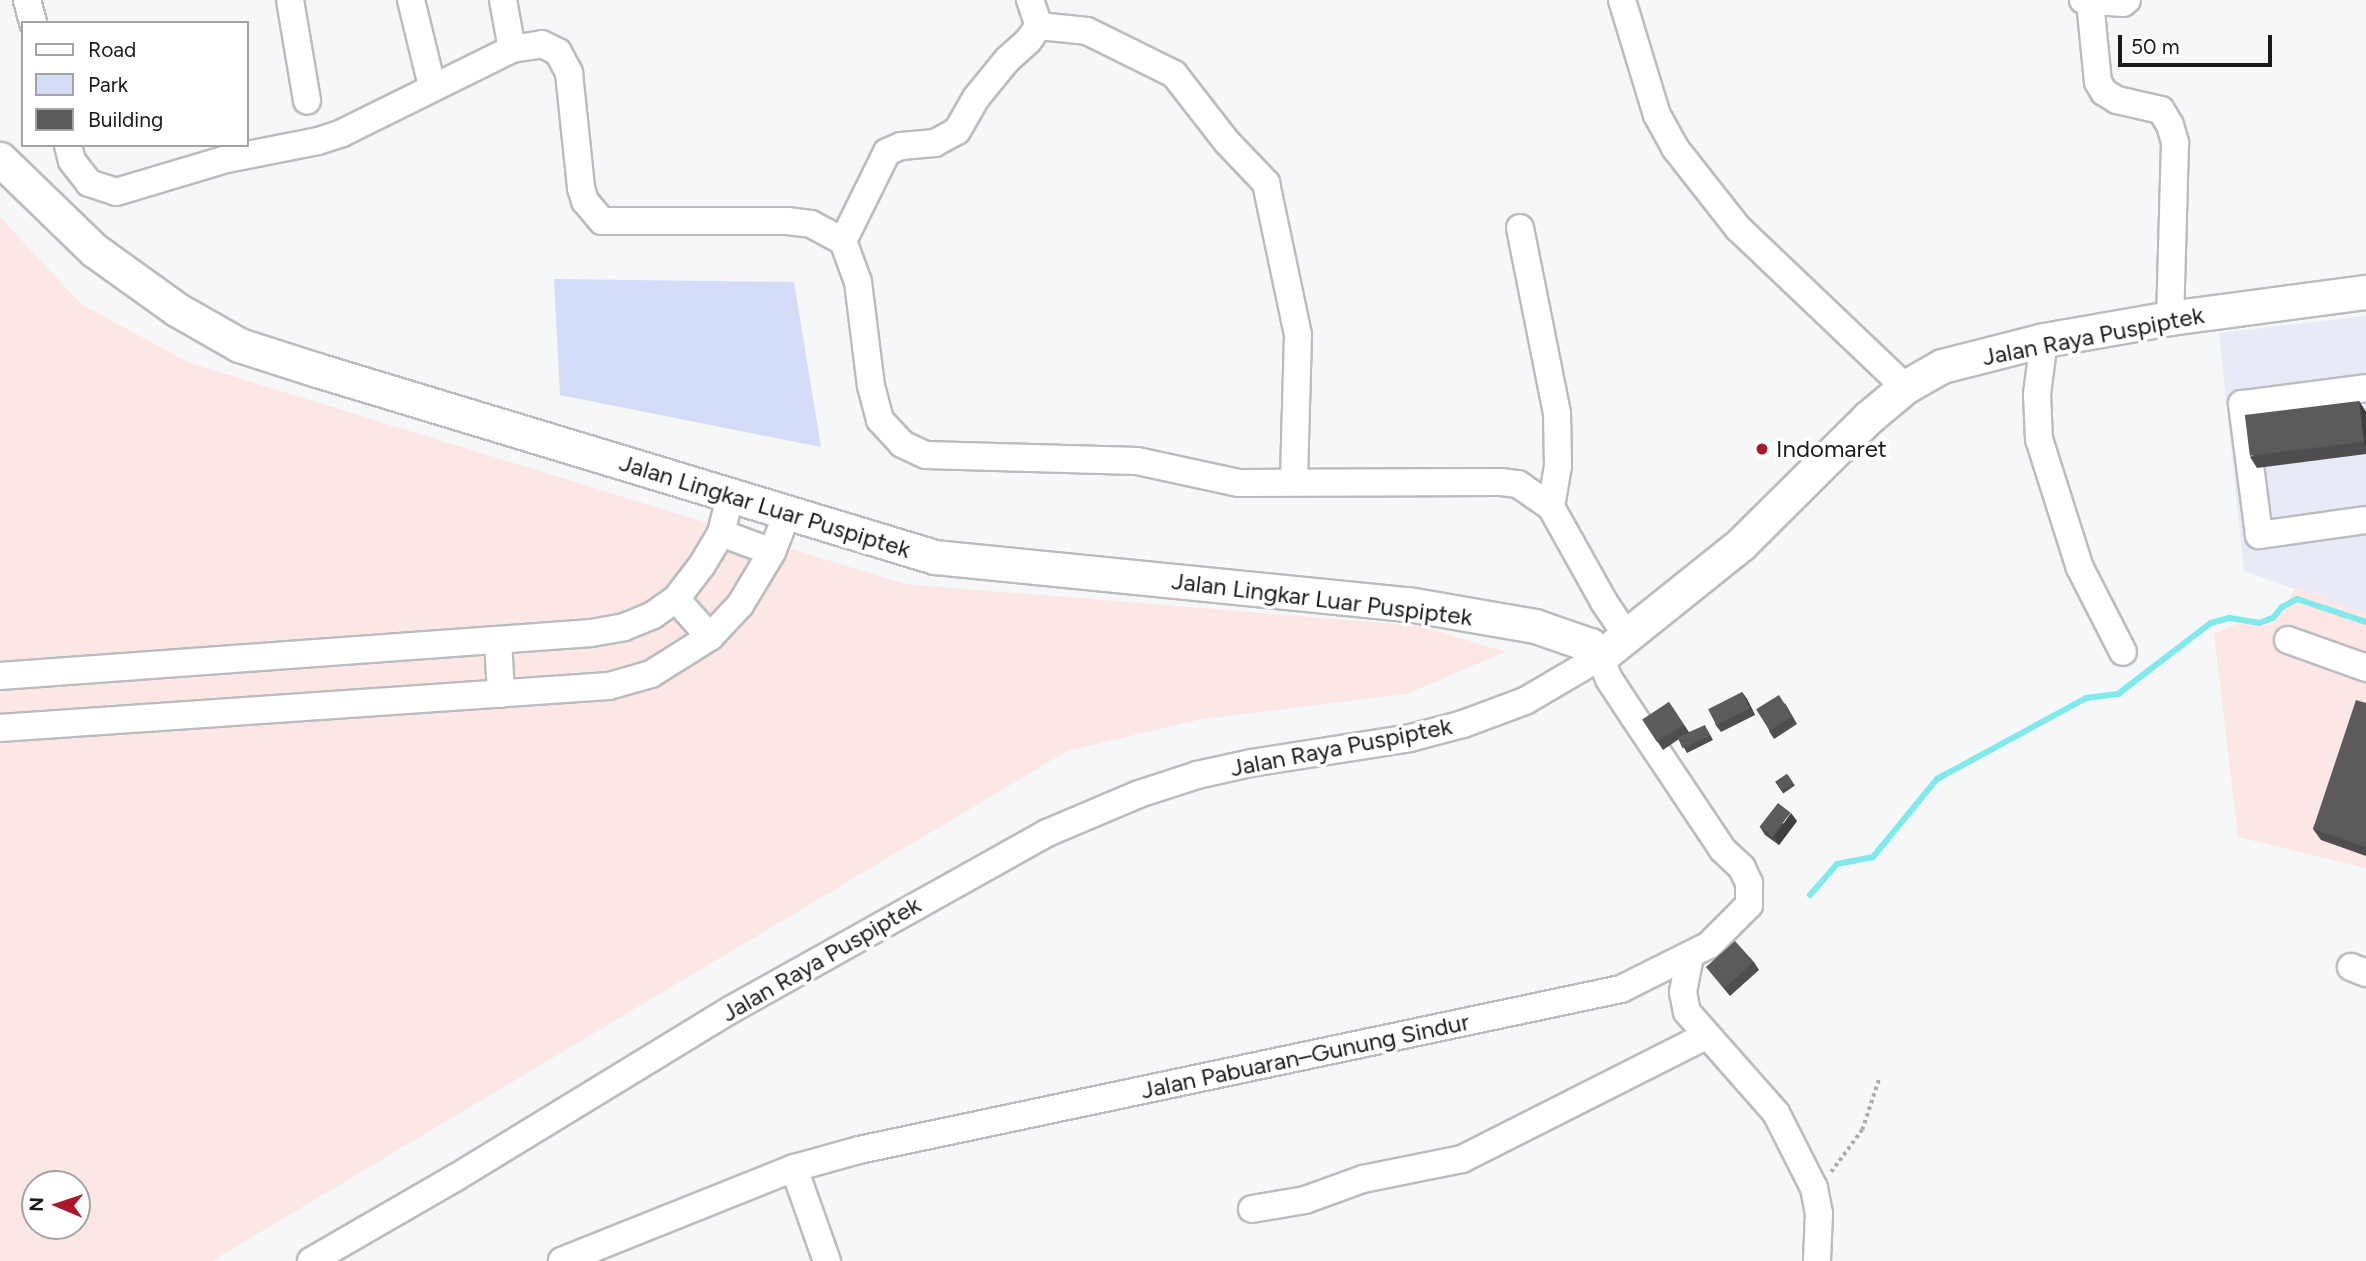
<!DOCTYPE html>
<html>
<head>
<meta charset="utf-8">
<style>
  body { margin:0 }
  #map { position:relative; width:2366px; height:1261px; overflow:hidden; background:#f6f7f9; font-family:Figtree,sans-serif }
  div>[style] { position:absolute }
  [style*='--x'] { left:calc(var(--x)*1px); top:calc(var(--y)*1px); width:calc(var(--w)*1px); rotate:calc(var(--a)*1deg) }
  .built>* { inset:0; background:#e8ebf5 }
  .industrial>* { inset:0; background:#fde7e4 }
  .green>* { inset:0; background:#d4dcf8 }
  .stream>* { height:6px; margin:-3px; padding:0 3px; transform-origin:3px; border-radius:3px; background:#7fe9ec }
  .path>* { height:3.5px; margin-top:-1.75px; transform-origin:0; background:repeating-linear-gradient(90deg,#abacae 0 3.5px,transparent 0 7px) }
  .roads { filter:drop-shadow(2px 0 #bbbcbf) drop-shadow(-2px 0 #bbbcbf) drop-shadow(0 2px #bbbcbf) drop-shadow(0 -2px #bbbcbf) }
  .minor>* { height:26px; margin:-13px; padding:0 13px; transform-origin:13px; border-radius:13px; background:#fff }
  .major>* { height:33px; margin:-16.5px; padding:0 16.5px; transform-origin:16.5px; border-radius:16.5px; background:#fff }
  .wall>* { inset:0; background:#4f4d4e; transform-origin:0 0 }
  .shaded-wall>* { inset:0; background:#403f40 }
  .building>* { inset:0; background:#5c5a5b; transform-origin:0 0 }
  .dots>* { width:19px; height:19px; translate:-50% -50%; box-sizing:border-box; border:4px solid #fff; border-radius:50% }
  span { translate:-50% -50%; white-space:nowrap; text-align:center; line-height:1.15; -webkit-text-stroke:7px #fff; paint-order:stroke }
  .street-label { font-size:24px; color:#1a1a1b }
  .poi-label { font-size:24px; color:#1a1a1b }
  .left { translate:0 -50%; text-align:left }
  .legend { position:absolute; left:21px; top:21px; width:228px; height:126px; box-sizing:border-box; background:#fff; border:2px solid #a3a3a4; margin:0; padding:9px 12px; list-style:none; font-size:21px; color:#1a1a1b }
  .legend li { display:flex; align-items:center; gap:14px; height:35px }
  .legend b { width:35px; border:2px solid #a3a3a4 }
  .north { position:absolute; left:21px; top:1170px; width:70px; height:70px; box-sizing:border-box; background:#fff; border:2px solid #a3a3a4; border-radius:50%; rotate:272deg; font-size:19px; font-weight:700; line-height:28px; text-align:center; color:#1a1a1b }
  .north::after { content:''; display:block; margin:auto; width:24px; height:32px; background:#ac172e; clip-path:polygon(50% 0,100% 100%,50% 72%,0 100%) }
  .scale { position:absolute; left:2118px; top:35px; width:154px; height:32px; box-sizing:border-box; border:4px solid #1a1a1b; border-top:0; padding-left:9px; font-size:21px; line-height:24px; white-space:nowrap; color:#1a1a1b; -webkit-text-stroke:5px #fff; paint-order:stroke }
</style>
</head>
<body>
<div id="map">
  <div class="built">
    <i style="clip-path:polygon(2366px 316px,2366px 614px,2244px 571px,2219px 333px)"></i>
  </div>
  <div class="industrial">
    <i style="clip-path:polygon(evenodd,0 217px,82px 305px,190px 363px,905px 584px,1422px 626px,1505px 652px,1407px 694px,1202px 719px,1067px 751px,212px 1261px,0 1261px,0 217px,35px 1184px,77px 1184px,77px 1226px,35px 1226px,35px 1184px)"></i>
    <i style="clip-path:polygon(2296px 587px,2366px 614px,2366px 868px,2238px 837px,2214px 634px,2236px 624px,2273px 625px)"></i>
  </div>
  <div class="green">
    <i style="clip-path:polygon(554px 279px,794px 282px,821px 447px,560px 395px)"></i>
  </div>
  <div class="stream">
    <i style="--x:1810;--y:895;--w:41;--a:-48.9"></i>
    <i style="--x:1837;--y:864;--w:37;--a:-11"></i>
    <i style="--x:1873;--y:857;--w:101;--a:-50.6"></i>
    <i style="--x:1937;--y:779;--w:170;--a:-28.5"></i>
    <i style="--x:2086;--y:698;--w:32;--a:-7"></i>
    <i style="--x:2118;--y:694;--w:117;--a:-37.4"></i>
    <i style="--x:2211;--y:623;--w:19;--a:-16"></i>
    <i style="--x:2229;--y:618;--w:30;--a:9"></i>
    <i style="--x:2259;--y:623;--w:15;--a:-20"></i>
    <i style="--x:2273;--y:618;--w:14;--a:-51"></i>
    <i style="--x:2282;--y:607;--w:17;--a:-28"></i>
    <i style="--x:2297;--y:599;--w:73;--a:18.4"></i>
  </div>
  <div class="path">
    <i style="--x:1831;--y:1172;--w:52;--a:-53.6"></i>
    <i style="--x:1862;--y:1130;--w:54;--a:-71.6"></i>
  </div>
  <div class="roads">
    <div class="minor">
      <i style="--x:27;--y:0;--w:24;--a:75"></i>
      <i style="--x:290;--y:0;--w:102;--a:80.4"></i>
      <i style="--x:411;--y:0;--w:89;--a:76.3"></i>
      <i style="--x:503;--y:0;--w:50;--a:79.6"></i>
      <i style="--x:1622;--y:0;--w:120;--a:73.1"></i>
      <i style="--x:1657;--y:115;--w:38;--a:61"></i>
      <i style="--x:1675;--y:148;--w:102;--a:51.8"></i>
      <i style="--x:1738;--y:228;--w:231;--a:43.6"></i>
      <i style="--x:2083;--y:0;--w:40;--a:4.3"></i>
      <i style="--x:2123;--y:3;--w:5;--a:-37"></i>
      <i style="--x:2090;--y:1;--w:81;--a:84.4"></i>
      <i style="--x:2098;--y:82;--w:12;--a:59"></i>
      <i style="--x:2104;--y:92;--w:15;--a:32"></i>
      <i style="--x:2117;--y:100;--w:45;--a:12.8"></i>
      <i style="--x:2161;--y:110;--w:17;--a:59"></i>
      <i style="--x:2170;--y:125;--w:19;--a:74"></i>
      <i style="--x:2175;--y:143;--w:175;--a:91.6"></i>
      <i style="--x:1039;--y:26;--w:48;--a:5.9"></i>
      <i style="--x:1087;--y:31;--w:97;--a:26.3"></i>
      <i style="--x:1174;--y:74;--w:86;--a:52.1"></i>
      <i style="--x:1227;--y:142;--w:57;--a:46.4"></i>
      <i style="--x:1266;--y:183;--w:155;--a:78.1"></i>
      <i style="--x:1298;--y:335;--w:146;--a:91.6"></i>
      <i style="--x:68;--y:145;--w:16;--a:76"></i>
      <i style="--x:72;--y:161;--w:28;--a:52"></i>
      <i style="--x:89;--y:183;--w:28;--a:18"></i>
      <i style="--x:116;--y:192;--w:116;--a:-16.6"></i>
      <i style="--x:227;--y:159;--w:93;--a:-11.2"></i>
      <i style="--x:318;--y:141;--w:25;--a:-18"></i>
      <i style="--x:342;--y:133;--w:190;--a:-26.3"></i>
      <i style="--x:512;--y:49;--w:30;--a:-9"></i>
      <i style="--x:542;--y:44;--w:18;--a:27"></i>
      <i style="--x:558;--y:52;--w:24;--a:62"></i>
      <i style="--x:569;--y:73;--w:116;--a:84"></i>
      <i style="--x:581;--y:188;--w:14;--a:73"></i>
      <i style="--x:585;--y:201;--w:26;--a:50"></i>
      <i style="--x:602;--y:221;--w:185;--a:0"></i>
      <i style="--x:787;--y:221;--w:24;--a:7"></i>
      <i style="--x:811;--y:224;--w:36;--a:28"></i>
      <i style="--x:843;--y:241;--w:44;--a:69.9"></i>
      <i style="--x:858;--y:282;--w:105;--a:82.9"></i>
      <i style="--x:871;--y:386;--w:35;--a:75"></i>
      <i style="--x:880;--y:420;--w:33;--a:47"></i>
      <i style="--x:902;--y:444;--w:26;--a:25"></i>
      <i style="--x:926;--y:455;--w:211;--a:1.6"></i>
      <i style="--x:1137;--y:461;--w:104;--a:12.2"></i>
      <i style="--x:1239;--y:483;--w:262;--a:-0.2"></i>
      <i style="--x:1501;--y:482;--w:17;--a:7"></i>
      <i style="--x:1518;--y:484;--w:40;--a:34.9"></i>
      <i style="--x:1551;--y:507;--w:109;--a:60.8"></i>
      <i style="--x:1604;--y:602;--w:41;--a:55.9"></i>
      <i style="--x:1520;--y:228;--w:189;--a:78.7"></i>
      <i style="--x:1557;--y:413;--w:53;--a:88.9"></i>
      <i style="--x:1558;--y:466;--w:42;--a:99.7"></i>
      <i style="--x:843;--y:241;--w:99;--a:-63.7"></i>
      <i style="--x:887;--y:152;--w:15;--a:-23"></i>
      <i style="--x:901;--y:146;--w:34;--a:-5"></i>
      <i style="--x:935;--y:143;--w:25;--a:-29"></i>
      <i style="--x:957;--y:131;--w:38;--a:-60"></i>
      <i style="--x:976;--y:98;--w:49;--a:-50.8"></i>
      <i style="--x:1007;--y:60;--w:28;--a:-42"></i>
      <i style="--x:1028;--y:41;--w:19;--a:-54"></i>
      <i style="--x:1039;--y:26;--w:28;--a:-109"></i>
      <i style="--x:2044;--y:340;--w:54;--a:97.4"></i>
      <i style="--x:2037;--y:394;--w:45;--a:87.5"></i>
      <i style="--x:2039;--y:439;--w:135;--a:72.4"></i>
      <i style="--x:2080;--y:568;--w:94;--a:62.9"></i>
      <i style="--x:2366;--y:388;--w:125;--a:172.6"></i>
      <i style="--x:2242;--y:404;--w:132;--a:82.6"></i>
      <i style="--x:2259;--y:535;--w:108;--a:-8"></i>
      <i style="--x:721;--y:533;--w:54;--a:20.4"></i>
      <i style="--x:676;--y:599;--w:51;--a:48.2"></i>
      <i style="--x:498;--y:640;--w:54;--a:86.8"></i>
      <i style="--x:2288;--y:640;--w:83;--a:19.7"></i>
      <i style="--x:0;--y:676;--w:593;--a:-4.16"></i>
      <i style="--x:591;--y:633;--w:34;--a:-10"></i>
      <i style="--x:624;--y:627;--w:31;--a:-22"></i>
      <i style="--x:653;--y:615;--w:28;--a:-35"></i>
      <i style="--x:676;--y:599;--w:43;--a:-52.6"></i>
      <i style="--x:702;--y:565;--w:37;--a:-59"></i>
      <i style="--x:721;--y:533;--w:37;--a:-76"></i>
      <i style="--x:0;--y:728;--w:610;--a:-3.95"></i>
      <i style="--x:609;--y:686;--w:44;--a:-15.9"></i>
      <i style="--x:651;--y:674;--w:70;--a:-32.1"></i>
      <i style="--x:710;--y:637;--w:44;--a:-46.8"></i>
      <i style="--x:740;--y:605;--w:62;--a:-58.9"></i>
      <i style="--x:772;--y:552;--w:41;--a:-68.5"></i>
      <i style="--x:1690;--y:956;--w:37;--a:101"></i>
      <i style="--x:1683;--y:992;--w:20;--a:79"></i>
      <i style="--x:1687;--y:1012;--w:135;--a:48.6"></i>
      <i style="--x:1776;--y:1113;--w:84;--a:63.1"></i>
      <i style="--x:1814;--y:1188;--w:25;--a:79"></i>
      <i style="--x:1819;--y:1213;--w:48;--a:92.4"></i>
      <i style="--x:2351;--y:967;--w:16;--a:22"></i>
      <i style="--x:794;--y:1168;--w:99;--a:70.5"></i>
      <i style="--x:1252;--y:1209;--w:54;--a:-9.6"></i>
      <i style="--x:1305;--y:1200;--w:62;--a:-19.9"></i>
      <i style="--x:1363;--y:1179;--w:101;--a:-11.4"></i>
      <i style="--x:1462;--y:1159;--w:273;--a:-26.8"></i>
      <i style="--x:311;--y:1261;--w:166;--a:-30"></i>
      <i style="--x:455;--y:1178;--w:324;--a:-31.4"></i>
      <i style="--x:732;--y:1009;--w:361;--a:-29.2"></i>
      <i style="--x:1047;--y:833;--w:100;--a:-23"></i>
      <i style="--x:1139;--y:794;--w:61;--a:-18.1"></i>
      <i style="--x:1197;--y:775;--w:55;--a:-12.5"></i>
      <i style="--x:1251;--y:763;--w:161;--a:-8.9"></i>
      <i style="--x:1410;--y:738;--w:55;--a:-14.8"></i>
      <i style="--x:1463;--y:724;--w:66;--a:-20.4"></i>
      <i style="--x:1525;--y:701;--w:87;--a:-30.4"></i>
      <i style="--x:1600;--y:657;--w:24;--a:68"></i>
      <i style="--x:1609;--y:679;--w:45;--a:56.7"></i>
      <i style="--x:1634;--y:717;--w:160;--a:56.2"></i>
      <i style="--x:1723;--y:850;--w:26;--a:43"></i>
      <i style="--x:1742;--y:868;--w:17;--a:65"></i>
      <i style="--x:1749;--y:883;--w:22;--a:90"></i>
      <i style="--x:1749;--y:905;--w:57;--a:135"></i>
      <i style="--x:1709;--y:945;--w:98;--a:153.4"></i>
      <i style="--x:1621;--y:989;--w:779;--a:168.07"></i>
      <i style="--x:859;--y:1150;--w:67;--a:164.5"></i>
      <i style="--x:794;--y:1168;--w:250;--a:158.2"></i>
    </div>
    <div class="major">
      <i style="--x:0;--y:159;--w:131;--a:44.1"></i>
      <i style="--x:94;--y:250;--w:101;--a:35.7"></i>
      <i style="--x:176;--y:309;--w:73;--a:29.7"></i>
      <i style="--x:239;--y:345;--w:82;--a:17.8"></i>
      <i style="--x:317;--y:370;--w:646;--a:16.84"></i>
      <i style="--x:935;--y:557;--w:475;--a:5.7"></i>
      <i style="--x:1408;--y:604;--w:129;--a:9.8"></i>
      <i style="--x:1535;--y:626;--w:58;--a:19.1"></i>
      <i style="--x:1590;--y:645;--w:16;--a:50"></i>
      <i style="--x:1600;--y:657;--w:181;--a:-38.7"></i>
      <i style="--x:1741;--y:544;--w:180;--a:-44.8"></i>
      <i style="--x:1869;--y:417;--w:47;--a:-39.8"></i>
      <i style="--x:1905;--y:387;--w:43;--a:-29.6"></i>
      <i style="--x:1942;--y:366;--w:105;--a:-14.3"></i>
      <i style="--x:2044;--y:340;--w:128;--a:-9.9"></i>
      <i style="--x:2170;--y:318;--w:198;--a:-7.6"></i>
    </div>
  </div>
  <div class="wall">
    <i style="clip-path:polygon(2359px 401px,2366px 412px,2366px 454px,2257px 468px,2250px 457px)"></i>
    <i style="clip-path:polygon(1742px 692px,1747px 699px,1755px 715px,1721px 732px,1715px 724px)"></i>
    <i style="clip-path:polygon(1669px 702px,1689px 732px,1707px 729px,1713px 740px,1687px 753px,1679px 739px,1663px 750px,1643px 720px)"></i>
    <i style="clip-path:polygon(1785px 703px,1797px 724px,1774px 739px,1769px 731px)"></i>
    <i style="clip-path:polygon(2366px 703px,2366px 856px,2321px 840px,2313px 829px)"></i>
    <i style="left:1787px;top:774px;width:14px;height:14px;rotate:56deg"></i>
    <i style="clip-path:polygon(1797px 821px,1779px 845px,1765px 835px,1760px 827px)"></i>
    <i style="clip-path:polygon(1754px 962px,1759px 970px,1730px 996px,1706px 967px)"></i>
  </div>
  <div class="shaded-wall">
    <i style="clip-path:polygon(2359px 401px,2366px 412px,2366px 446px,2364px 442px)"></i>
    <i style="clip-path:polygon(1742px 692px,1747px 699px,1755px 715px,1750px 708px)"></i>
    <i style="clip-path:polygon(1791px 813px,1797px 821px,1779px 845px,1774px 837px)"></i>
  </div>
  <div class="building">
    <i style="left:2359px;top:401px;width:41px;height:115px;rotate:83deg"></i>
    <i style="left:1742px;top:692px;width:18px;height:38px;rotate:63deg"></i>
    <i style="left:1779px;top:695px;width:25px;height:27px;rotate:58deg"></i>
    <i style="clip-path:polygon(2356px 700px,2366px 703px,2366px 847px,2313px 829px)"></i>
    <i style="left:1669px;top:702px;width:27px;height:32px;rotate:57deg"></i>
    <i style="left:1705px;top:725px;width:12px;height:30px;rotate:66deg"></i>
    <i style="left:1787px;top:774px;width:11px;height:14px;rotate:56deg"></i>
    <i style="left:1778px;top:803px;width:16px;height:30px;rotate:38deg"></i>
    <i style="left:1735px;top:941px;width:28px;height:39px;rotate:48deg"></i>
  </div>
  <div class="dots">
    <i style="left:1762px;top:449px;background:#ac172e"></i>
  </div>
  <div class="street-label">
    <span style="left:2093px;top:336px;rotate:-11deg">Jalan Raya Puspiptek</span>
    <span style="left:765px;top:506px;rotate:17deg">Jalan Lingkar Luar Puspiptek</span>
    <span style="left:1322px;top:599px;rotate:7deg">Jalan Lingkar Luar Puspiptek</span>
    <span style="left:1341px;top:747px;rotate:-11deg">Jalan Raya Puspiptek</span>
    <span style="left:821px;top:959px;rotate:-30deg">Jalan Raya Puspiptek</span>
    <span style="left:1305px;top:1056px;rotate:-12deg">Jalan Pabuaran–Gunung Sindur</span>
  </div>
  <div class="poi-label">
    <span class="left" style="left:1776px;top:449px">Indomaret</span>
  </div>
  <ul class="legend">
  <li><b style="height:9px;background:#fff"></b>Road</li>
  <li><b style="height:19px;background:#d4dcf8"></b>Park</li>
  <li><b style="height:19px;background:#5c5a5b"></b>Building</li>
  </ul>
  <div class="north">N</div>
  <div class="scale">50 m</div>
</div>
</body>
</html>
